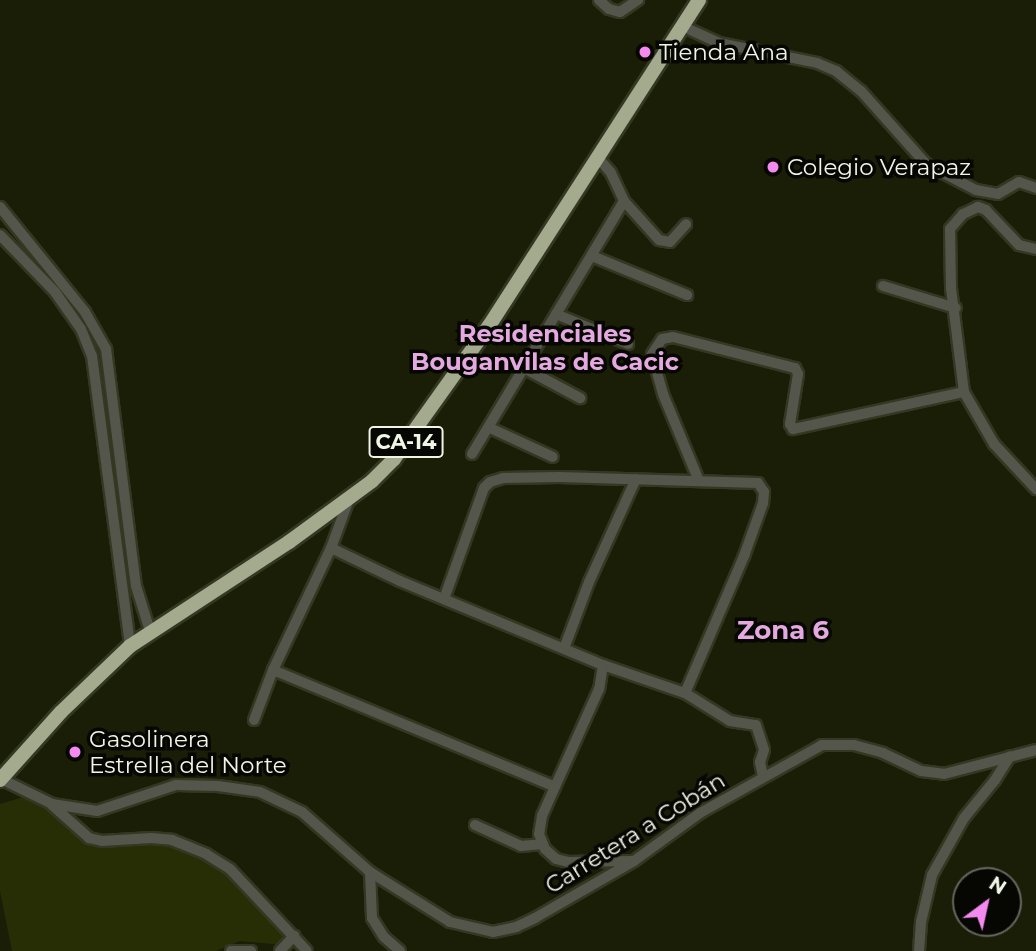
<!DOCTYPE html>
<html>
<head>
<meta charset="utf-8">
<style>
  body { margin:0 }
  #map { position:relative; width:1036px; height:951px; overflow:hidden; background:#1a1e07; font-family:Montserrat,sans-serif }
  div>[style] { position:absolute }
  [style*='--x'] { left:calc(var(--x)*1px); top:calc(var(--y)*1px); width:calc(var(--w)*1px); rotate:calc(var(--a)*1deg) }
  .green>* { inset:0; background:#272e05 }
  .roads { filter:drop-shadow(2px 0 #343822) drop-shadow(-2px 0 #343822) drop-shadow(0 2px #343822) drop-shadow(0 -2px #343822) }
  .minor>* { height:10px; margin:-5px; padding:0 5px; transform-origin:5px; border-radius:5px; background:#54564c }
  .highway>* { height:14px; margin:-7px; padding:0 7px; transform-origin:7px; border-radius:7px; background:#a3aa8e }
  .dots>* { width:19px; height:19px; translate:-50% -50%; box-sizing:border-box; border:4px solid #060702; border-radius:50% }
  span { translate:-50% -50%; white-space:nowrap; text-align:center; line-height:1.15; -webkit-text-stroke:7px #060702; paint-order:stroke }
  .shield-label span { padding:2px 5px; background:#060702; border:2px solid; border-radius:5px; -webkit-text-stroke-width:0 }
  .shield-label { font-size:21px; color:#f1f5e6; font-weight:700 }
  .poi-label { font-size:23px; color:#f1f5e6 }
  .left { translate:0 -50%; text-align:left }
  .street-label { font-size:23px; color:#f1f5e6 }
  .neighbourhood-label { font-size:24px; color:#e3a9e0; font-weight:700 }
  .quarter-label { font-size:26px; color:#e3a9e0; font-weight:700 }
  .north { position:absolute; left:952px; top:867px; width:70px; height:70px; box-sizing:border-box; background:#060702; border:2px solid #64665d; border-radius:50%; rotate:33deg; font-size:19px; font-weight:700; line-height:28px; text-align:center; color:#f1f5e6 }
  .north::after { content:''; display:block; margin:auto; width:24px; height:32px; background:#f489f0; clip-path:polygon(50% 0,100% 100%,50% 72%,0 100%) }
</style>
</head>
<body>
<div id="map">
  <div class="green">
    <i style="clip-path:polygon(27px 796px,44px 803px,69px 831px,81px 837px,143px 838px,176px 846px,205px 858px,227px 873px,289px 938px,284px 945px,240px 941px,216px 951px,12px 951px,0 891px,0 804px)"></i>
  </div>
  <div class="roads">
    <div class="minor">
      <i style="--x:599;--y:0;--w:13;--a:42"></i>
      <i style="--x:609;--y:9;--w:11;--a:15"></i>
      <i style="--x:620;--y:12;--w:22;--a:-34"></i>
      <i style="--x:682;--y:26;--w:41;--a:24.7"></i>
      <i style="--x:719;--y:43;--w:100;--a:11.5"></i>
      <i style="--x:817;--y:63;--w:21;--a:23"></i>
      <i style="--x:836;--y:71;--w:32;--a:39"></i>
      <i style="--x:861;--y:91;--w:98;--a:48.3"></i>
      <i style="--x:926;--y:164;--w:56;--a:27.5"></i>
      <i style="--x:976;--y:190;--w:22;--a:10"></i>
      <i style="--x:998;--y:194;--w:24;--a:-30"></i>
      <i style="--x:1019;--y:182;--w:18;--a:19"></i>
      <i style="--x:599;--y:159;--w:18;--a:49"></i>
      <i style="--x:611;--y:173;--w:31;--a:65"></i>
      <i style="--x:624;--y:201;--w:52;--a:48.1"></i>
      <i style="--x:659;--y:240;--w:11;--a:10"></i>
      <i style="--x:670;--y:242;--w:24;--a:-48"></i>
      <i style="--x:0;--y:207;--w:135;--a:51"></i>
      <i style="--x:85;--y:312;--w:43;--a:60.4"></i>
      <i style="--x:106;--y:349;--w:239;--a:82.8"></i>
      <i style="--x:136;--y:586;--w:47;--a:72.7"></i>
      <i style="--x:0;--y:235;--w:79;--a:46"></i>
      <i style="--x:55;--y:292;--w:45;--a:54.9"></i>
      <i style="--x:81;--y:329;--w:29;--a:68"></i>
      <i style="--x:92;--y:356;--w:292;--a:82.5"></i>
      <i style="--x:1036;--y:249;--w:17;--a:-167"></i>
      <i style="--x:1019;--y:245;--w:48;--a:-133.3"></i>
      <i style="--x:986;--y:210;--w:9;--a:-159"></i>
      <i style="--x:978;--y:207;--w:17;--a:155"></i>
      <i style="--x:963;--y:214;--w:20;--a:131"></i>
      <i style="--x:950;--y:229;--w:59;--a:89"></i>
      <i style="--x:951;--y:288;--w:105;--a:82.9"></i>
      <i style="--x:964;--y:392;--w:60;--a:60"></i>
      <i style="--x:994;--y:444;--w:62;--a:47"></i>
      <i style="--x:592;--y:256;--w:103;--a:22.3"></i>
      <i style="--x:883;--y:286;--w:76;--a:16.8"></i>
      <i style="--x:556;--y:314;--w:78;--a:22.6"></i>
      <i style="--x:524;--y:368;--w:64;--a:28.2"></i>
      <i style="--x:490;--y:428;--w:69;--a:24.7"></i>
      <i style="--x:472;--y:454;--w:295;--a:-59"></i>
      <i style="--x:699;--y:481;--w:94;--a:-112.5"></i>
      <i style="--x:663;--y:394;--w:41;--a:-105.4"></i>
      <i style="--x:652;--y:354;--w:18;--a:-56"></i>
      <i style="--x:662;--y:339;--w:11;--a:-10"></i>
      <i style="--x:673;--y:337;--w:126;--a:14.3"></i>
      <i style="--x:795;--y:368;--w:7;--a:63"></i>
      <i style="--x:798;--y:374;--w:51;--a:99.1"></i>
      <i style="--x:790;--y:424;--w:6;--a:59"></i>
      <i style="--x:793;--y:429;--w:175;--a:-12.2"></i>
      <i style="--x:331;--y:548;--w:76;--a:25.6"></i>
      <i style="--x:400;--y:581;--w:220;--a:22.5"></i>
      <i style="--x:603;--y:665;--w:87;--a:18.9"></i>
      <i style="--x:685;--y:693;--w:53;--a:31.9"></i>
      <i style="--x:730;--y:721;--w:26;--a:9"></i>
      <i style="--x:756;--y:725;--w:26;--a:72"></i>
      <i style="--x:764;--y:750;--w:13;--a:108"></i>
      <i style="--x:760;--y:762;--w:14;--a:78"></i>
      <i style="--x:444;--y:599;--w:118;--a:-70.2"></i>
      <i style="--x:484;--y:488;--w:8;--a:-45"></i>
      <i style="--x:490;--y:482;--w:14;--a:-17"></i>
      <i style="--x:503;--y:478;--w:56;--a:-1"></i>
      <i style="--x:559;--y:477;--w:199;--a:1.7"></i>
      <i style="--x:758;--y:483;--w:11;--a:56"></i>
      <i style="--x:764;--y:492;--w:11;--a:95"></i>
      <i style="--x:763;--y:503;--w:56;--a:109.7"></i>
      <i style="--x:744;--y:556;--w:149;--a:113.3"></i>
      <i style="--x:565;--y:646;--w:68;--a:-69.4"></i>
      <i style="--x:589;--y:582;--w:113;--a:-65.5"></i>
      <i style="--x:603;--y:665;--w:24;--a:99"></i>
      <i style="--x:599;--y:689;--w:139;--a:114.2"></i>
      <i style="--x:542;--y:816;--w:18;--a:99"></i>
      <i style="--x:539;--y:834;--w:16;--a:68"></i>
      <i style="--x:545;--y:849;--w:15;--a:42"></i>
      <i style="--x:556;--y:859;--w:12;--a:14"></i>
      <i style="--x:568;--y:862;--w:64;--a:-0.9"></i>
      <i style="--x:273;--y:670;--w:305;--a:22.5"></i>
      <i style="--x:254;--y:720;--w:53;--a:-69.2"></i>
      <i style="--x:273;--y:670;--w:135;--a:-64.6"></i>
      <i style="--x:331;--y:548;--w:52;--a:-69.8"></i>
      <i style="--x:1;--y:779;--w:57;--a:26.1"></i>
      <i style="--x:52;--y:804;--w:46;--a:8.8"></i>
      <i style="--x:97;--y:811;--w:83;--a:-18.2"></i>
      <i style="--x:176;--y:785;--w:42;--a:1.4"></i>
      <i style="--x:218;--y:786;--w:42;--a:8.1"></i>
      <i style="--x:260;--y:792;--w:47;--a:25.5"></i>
      <i style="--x:302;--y:812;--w:91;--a:41.4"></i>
      <i style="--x:370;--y:872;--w:94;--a:32"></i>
      <i style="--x:450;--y:922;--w:44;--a:13.1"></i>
      <i style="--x:493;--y:932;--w:24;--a:-12"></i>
      <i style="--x:516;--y:927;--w:21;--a:-25"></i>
      <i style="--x:535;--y:918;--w:114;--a:-29.9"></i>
      <i style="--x:634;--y:861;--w:82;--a:-36"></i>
      <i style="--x:700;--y:813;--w:140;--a:-29.1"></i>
      <i style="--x:822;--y:745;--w:32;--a:0"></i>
      <i style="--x:854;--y:745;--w:30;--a:15"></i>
      <i style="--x:883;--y:753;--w:42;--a:25.3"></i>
      <i style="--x:921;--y:771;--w:23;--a:7"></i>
      <i style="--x:944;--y:774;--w:95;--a:-14.6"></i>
      <i style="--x:52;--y:805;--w:50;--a:41.7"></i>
      <i style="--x:89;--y:838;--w:13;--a:13"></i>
      <i style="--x:102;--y:841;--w:49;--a:-3.5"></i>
      <i style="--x:151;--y:838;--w:21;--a:5"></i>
      <i style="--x:172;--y:840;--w:37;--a:22"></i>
      <i style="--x:206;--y:854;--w:28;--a:32"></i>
      <i style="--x:230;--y:869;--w:112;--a:46.8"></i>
      <i style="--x:475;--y:825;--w:51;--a:24.5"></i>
      <i style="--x:521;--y:846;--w:22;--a:-5"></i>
      <i style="--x:370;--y:872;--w:46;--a:87.5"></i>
      <i style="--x:372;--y:918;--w:22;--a:58"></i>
      <i style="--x:384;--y:937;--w:21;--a:41"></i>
      <i style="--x:231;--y:951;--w:20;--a:0"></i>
      <i style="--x:280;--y:951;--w:21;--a:-47"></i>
      <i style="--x:919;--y:951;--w:29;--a:-86"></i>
      <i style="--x:921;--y:922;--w:48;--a:-76.8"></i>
      <i style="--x:932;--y:875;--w:65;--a:-60.7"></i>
      <i style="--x:964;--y:818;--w:49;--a:-50.8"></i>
      <i style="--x:995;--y:780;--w:28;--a:-58"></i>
    </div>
    <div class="highway">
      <i style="--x:0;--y:780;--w:91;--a:-48.1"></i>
      <i style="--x:61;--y:712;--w:95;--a:-43.7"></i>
      <i style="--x:130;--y:646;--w:190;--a:-33.2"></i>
      <i style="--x:289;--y:542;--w:103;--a:-36.3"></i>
      <i style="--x:372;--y:481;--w:31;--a:-45"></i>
      <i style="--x:394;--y:459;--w:163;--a:-54.5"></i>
      <i style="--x:489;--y:326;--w:388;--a:-57.2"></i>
    </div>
  </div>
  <div class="dots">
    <i style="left:645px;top:52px;background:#f489f0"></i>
    <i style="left:773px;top:167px;background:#f489f0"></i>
    <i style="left:75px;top:752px;background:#f489f0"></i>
  </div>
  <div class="shield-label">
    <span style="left:406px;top:442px">CA-14</span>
  </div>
  <div class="poi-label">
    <span class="left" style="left:659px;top:52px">Tienda Ana</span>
    <span class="left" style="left:787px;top:167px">Colegio Verapaz</span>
    <span class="left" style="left:89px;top:752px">Gasolinera<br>Estrella del Norte</span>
  </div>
  <div class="street-label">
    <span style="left:635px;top:833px;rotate:-32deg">Carretera a Cobán</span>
  </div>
  <div class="neighbourhood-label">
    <span style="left:545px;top:348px">Residenciales<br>Bouganvilas de Cacic</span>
  </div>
  <div class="quarter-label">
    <span style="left:783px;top:631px">Zona 6</span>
  </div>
  <div class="north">N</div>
</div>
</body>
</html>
